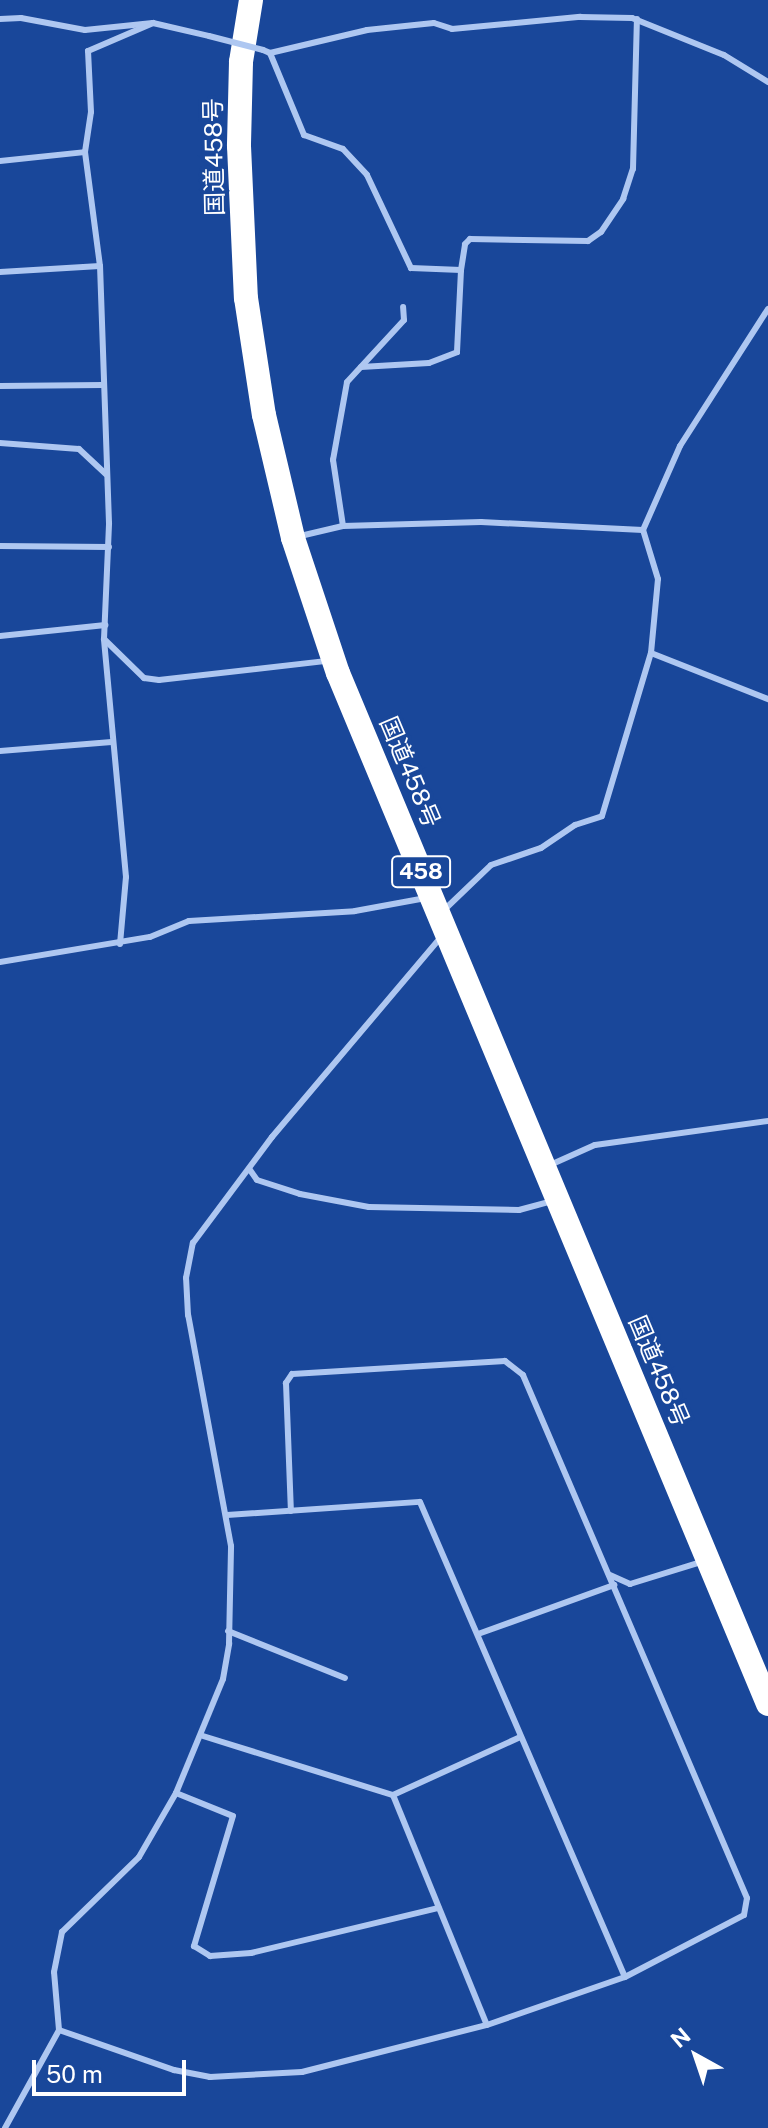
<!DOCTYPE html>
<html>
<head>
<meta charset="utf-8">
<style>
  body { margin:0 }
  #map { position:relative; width:768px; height:2128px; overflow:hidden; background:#19479a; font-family:"Public Sans","Noto Sans JP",sans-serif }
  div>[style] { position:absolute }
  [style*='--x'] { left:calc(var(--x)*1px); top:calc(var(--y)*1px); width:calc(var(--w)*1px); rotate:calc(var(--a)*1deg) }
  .lane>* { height:6px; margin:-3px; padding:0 3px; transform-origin:3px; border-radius:3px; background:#aec7f1 }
  .highway>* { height:24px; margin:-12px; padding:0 12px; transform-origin:12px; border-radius:12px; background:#fff }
  .lane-bridge>* { height:6px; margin:-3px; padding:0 3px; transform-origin:3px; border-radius:3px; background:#aec7f1 }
  span { translate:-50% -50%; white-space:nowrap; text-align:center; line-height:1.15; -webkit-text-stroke:7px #19479a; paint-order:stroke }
  .shield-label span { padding:2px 6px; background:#19479a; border:2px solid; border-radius:6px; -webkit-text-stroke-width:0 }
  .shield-label { font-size:22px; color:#fff; font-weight:700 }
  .street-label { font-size:24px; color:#fff }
  .north { position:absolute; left:656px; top:2016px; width:80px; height:80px; -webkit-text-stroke:6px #19479a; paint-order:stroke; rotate:320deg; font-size:22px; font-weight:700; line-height:32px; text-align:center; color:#fff }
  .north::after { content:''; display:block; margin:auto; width:28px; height:36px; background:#fff; clip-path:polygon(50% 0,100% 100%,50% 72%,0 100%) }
  .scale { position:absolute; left:32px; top:2060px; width:154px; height:36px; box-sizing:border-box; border:4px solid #fff; border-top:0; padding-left:10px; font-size:24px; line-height:28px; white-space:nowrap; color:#fff; -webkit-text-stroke:6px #19479a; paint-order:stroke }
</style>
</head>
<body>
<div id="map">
  <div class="lane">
    <i style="--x:0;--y:19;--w:21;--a:-3"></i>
    <i style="--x:21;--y:18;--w:65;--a:10.6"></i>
    <i style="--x:85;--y:30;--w:68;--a:-5.9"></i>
    <i style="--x:153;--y:23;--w:57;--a:13.1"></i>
    <i style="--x:263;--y:50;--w:8;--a:23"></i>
    <i style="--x:270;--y:53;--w:100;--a:-13.3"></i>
    <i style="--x:367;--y:30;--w:67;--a:-6"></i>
    <i style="--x:434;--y:23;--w:19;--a:18"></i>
    <i style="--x:452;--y:29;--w:129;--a:-5.4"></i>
    <i style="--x:580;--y:17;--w:52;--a:1.1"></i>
    <i style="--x:632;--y:18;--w:99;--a:21.9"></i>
    <i style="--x:724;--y:55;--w:52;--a:31.5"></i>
    <i style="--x:270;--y:53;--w:89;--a:67.5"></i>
    <i style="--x:304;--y:135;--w:41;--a:19.7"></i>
    <i style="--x:343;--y:149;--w:35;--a:47"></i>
    <i style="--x:367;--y:175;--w:103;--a:64.7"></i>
    <i style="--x:411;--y:268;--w:50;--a:2.3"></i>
    <i style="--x:0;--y:161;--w:85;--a:-6"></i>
    <i style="--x:0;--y:272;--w:100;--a:-3.4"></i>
    <i style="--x:361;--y:367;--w:68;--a:-3.4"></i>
    <i style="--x:429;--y:363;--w:30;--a:-21"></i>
    <i style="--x:457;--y:352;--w:82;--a:-87.2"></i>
    <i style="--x:461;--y:270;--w:26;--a:-81"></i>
    <i style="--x:465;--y:244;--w:7;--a:-45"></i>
    <i style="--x:470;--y:239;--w:118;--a:1"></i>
    <i style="--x:588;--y:241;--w:16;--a:-35"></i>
    <i style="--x:601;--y:232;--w:40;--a:-56"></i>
    <i style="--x:623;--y:199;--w:32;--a:-72"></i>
    <i style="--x:633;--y:169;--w:150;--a:-88.5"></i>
    <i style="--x:0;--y:386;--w:103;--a:-0.6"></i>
    <i style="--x:0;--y:443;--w:79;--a:4.3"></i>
    <i style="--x:79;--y:449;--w:37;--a:43"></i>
    <i style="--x:343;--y:526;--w:67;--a:-98.6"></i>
    <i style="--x:333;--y:460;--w:79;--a:-79.8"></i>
    <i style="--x:347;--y:382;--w:84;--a:-47.4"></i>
    <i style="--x:404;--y:320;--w:13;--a:-94"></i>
    <i style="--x:296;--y:537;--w:48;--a:-13.2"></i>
    <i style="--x:343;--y:526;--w:138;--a:-1.7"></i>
    <i style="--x:481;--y:522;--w:162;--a:2.8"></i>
    <i style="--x:0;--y:546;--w:109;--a:0.5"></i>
    <i style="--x:0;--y:636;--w:106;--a:-6"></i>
    <i style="--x:104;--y:639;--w:56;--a:44.3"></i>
    <i style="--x:144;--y:678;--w:15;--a:8"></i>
    <i style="--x:159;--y:680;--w:169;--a:-6.5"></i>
    <i style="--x:651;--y:653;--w:126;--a:21.5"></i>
    <i style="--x:0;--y:751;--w:112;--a:-4.6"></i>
    <i style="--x:443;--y:911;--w:66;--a:-43.8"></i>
    <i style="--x:491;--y:865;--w:53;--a:-18.8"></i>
    <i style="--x:541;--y:848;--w:41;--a:-34.1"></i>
    <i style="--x:575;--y:825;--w:28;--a:-18"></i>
    <i style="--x:602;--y:816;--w:170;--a:-73.3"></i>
    <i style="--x:651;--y:653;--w:74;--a:-84.6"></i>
    <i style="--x:658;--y:579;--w:51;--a:-107"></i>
    <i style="--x:643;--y:530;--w:92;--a:-66.2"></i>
    <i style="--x:680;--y:446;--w:163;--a:-57.3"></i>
    <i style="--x:120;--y:944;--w:67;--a:-84.9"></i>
    <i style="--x:126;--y:877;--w:239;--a:-95.3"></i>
    <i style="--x:104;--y:639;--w:116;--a:-87.5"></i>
    <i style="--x:109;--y:523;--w:257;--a:-92"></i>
    <i style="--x:100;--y:266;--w:115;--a:-97.5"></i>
    <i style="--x:85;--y:152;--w:40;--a:-81.5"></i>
    <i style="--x:91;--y:112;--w:61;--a:-92.8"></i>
    <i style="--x:88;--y:51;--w:71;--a:-23.3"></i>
    <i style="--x:0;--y:962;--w:152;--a:-9.5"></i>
    <i style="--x:150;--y:937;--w:42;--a:-22.3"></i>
    <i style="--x:189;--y:921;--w:166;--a:-3.4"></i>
    <i style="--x:355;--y:911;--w:72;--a:-10.4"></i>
    <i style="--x:550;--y:1165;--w:49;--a:-24"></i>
    <i style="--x:595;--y:1145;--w:175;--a:-7.9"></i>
    <i style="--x:250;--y:1170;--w:12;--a:55"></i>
    <i style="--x:257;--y:1180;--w:45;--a:18"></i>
    <i style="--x:300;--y:1194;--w:70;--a:10.7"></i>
    <i style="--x:369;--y:1207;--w:150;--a:1.1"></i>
    <i style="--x:519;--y:1210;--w:35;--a:-15"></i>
    <i style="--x:227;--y:1515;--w:193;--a:-3.9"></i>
    <i style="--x:420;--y:1502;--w:517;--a:66.66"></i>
    <i style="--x:610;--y:1575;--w:22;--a:24"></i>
    <i style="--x:630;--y:1584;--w:74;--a:-17.2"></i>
    <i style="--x:228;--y:1631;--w:126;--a:21.9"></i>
    <i style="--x:478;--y:1634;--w:145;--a:-19.8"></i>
    <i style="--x:203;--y:1736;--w:199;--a:17.3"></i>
    <i style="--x:393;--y:1795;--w:140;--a:-24.5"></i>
    <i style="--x:176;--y:1793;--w:61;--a:22"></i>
    <i style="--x:233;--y:1816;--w:136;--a:106.7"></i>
    <i style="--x:194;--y:1946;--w:19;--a:32"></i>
    <i style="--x:210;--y:1956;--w:41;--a:-4.2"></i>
    <i style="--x:251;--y:1953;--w:193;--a:-13.5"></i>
    <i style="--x:393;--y:1795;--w:248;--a:67.8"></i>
    <i style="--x:59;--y:2030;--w:122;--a:19.2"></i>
    <i style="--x:174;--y:2070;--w:37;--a:11"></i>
    <i style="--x:210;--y:2077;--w:92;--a:-3.1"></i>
    <i style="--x:302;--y:2072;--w:191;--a:-14.3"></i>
    <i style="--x:487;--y:2025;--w:146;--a:-19.2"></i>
    <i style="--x:625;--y:1977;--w:134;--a:-27.5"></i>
    <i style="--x:744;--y:1915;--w:17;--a:-80"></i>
    <i style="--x:747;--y:1898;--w:569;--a:-113.19"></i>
    <i style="--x:523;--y:1375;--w:23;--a:-142"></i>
    <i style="--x:505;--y:1361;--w:213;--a:176.5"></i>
    <i style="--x:292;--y:1374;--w:11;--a:124"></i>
    <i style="--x:286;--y:1383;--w:128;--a:87.8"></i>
    <i style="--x:5;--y:2128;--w:112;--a:-61.1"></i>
    <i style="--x:59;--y:2030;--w:58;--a:-94.9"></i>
    <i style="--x:54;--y:1972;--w:41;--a:-78.7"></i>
    <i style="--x:62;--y:1932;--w:107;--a:-44.2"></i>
    <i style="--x:139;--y:1857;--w:74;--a:-60"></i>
    <i style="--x:176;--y:1793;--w:123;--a:-67.6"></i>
    <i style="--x:223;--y:1679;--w:36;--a:-80"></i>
    <i style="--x:229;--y:1644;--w:98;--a:-88.8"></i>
    <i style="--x:231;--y:1546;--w:235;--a:-100.5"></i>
    <i style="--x:188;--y:1315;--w:37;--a:-93"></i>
    <i style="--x:186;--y:1278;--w:36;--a:-79"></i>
    <i style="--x:193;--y:1243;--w:132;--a:-53.3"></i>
    <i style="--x:272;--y:1137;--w:262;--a:-49.8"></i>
  </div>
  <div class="highway">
    <i style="--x:251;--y:0;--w:63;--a:99.2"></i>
    <i style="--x:241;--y:62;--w:84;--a:91.4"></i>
    <i style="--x:239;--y:146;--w:152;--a:87.4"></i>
    <i style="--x:246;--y:298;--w:118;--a:81.3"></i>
    <i style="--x:264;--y:415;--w:126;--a:76.7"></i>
    <i style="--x:293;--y:538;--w:142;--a:71.6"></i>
    <i style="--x:338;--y:673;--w:1117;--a:67.36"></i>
  </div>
  <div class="lane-bridge">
    <i style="--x:209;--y:36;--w:56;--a:14.5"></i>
  </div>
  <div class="shield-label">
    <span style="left:421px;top:872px">458</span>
  </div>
  <div class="street-label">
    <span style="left:214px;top:157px;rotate:-91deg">国道458号</span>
    <span style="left:410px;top:772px;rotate:67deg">国道458号</span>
    <span style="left:659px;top:1371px;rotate:67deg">国道458号</span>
  </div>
  <div class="north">N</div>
  <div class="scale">50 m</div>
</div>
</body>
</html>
